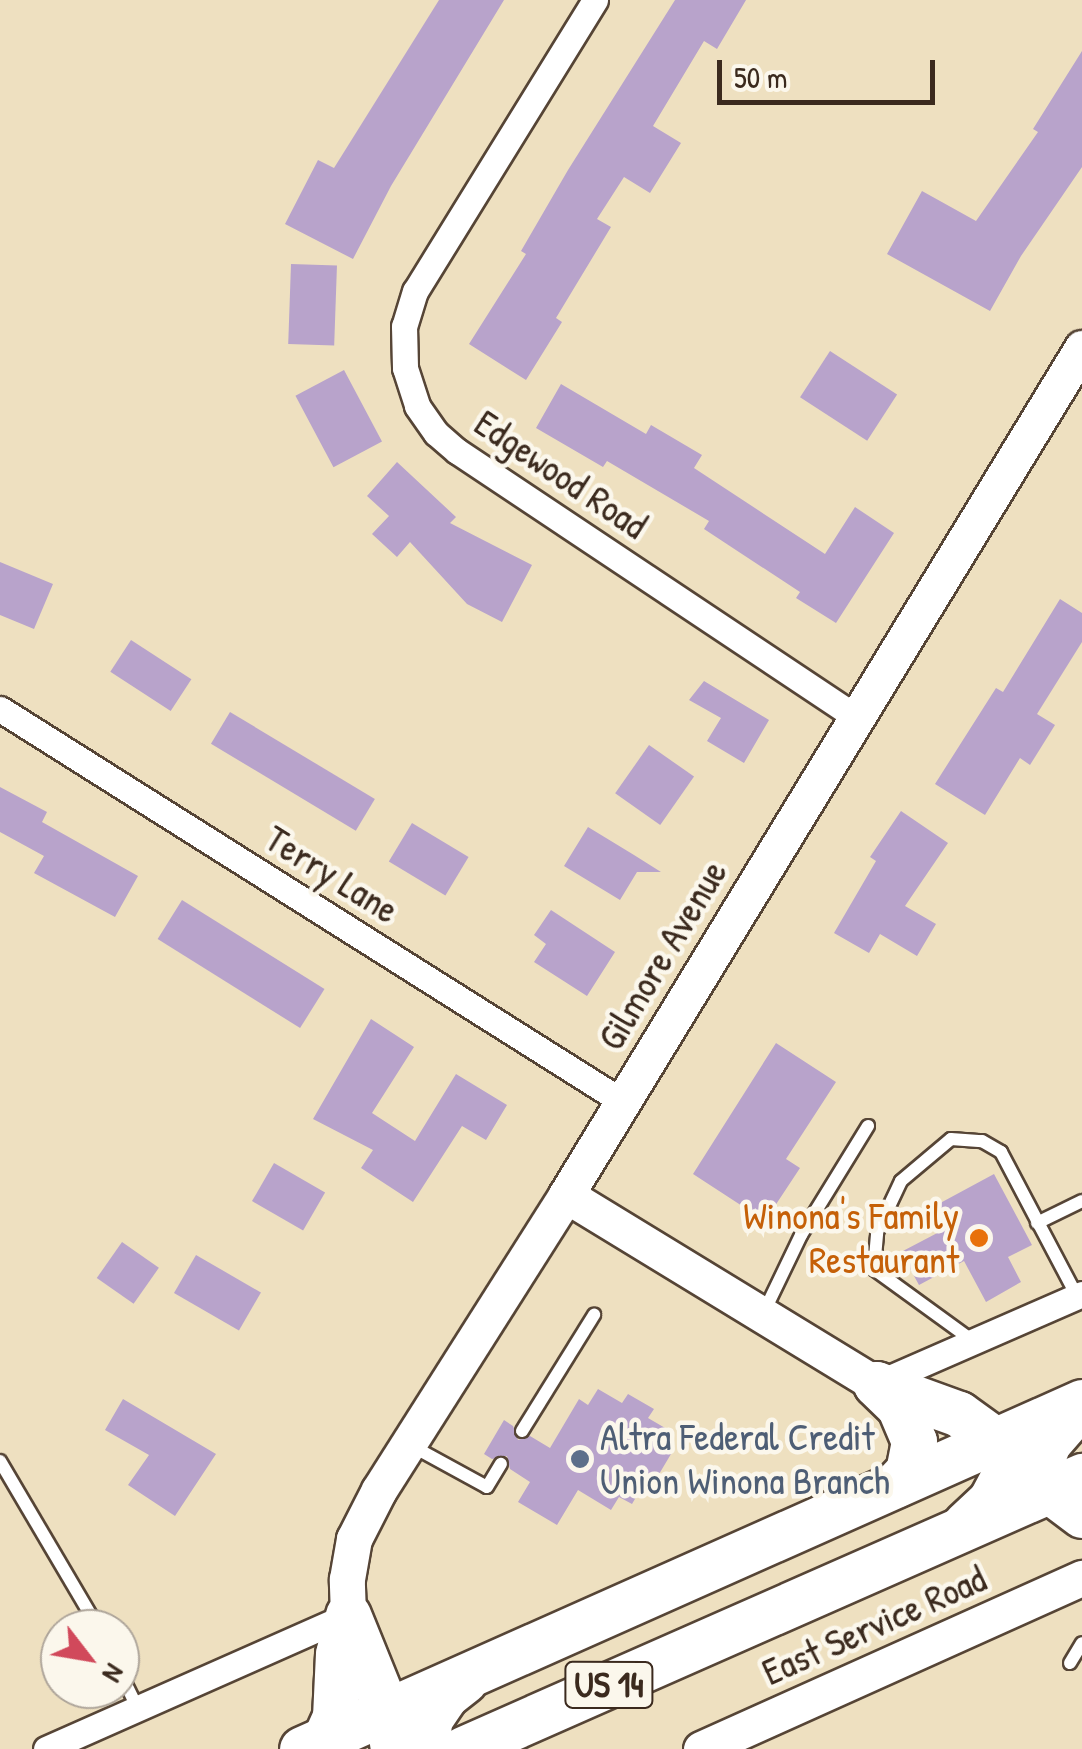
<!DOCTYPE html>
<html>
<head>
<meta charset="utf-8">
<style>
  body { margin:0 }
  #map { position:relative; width:1082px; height:1749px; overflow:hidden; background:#eee0c0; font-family:"Patrick Hand",sans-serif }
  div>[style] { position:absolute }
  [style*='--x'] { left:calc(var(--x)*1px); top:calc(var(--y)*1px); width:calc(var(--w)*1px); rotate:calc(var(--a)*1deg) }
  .building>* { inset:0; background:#b8a3cb; transform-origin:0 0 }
  .roads { filter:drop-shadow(2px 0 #564536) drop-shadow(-2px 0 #564536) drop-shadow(0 2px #564536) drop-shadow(0 -2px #564536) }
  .lane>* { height:12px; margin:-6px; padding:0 6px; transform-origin:6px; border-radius:6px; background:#fff }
  .street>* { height:25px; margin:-12.5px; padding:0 12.5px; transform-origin:12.5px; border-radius:12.5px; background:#fff }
  .secondary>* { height:35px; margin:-17.5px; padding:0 17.5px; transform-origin:17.5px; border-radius:17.5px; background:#fff }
  .highway>* { height:45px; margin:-22.5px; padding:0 22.5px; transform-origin:22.5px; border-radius:22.5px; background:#fff }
  .dots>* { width:28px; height:28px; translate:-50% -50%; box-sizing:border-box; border:5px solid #fbf7ec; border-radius:50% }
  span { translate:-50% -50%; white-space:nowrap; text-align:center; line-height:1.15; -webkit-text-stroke:9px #fbf7ec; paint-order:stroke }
  .shield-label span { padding:2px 8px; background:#fbf7ec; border:2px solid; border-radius:8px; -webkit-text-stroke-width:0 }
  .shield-label { font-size:35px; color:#3b2a1e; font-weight:700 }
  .street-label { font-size:38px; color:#3b2a1e }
  .food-label { font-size:38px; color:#c56008 }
  .right { translate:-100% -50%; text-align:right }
  .service-label { font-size:38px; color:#4e5e75 }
  .left { translate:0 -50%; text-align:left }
  .north { position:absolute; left:40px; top:1609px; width:100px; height:100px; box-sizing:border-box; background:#fbf7ec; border:2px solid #aea59a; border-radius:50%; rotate:121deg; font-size:28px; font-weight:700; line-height:40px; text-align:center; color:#3b2a1e }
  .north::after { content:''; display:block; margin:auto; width:35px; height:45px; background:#d1495b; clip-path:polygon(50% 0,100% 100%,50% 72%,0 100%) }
  .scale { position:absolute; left:717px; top:60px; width:218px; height:45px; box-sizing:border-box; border:5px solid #3b2a1e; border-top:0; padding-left:12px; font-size:30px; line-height:35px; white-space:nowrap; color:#3b2a1e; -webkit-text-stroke:8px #fbf7ec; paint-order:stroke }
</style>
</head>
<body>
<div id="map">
  <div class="building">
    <i style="clip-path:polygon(439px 0,504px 0,391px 186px,353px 259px,285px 224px,318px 160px,334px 168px)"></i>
    <i style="clip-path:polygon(675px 0,746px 0,717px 49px,704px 41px,653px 126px,681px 143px,650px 193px,624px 177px,597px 219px,611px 227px,556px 318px,562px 322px,526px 380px,469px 344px,526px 254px,521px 251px,568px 170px)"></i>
    <i style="clip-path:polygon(1082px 51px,1082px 167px,1021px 256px,990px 311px,887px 254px,922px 191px,976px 221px,1038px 132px,1033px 129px)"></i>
    <i style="left:291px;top:264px;width:46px;height:80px;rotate:2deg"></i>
    <i style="left:830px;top:351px;width:80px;height:55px;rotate:33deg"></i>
    <i style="left:344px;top:370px;width:81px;height:55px;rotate:62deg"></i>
    <i style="clip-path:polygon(561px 384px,646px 434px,651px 425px,702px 455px,694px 468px,825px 554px,855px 507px,894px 533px,836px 623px,796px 598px,800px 592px,704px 529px,709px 521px,607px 461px,603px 467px,536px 428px)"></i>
    <i style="clip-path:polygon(397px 462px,456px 517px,450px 523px,532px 565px,502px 622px,467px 604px,410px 542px,397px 557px,372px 534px,389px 516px,367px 496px)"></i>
    <i style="clip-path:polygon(0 562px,53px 584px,34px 629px,0 615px)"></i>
    <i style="clip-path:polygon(1060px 599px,1082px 613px,1082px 642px,1037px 714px,1055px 725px,1030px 765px,1020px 758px,985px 815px,935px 784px,996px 688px,1003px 692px)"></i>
    <i style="left:131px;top:640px;width:72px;height:38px;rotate:33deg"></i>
    <i style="clip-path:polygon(704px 681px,769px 720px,744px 763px,707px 741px,721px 718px,689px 700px)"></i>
    <i style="left:230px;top:712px;width:169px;height:37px;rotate:31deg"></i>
    <i style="left:649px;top:745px;width:55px;height:59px;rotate:35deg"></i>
    <i style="clip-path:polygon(0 787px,47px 812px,42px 822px,138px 876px,115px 917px,34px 873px,44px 856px,0 832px)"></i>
    <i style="clip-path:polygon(901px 811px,948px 843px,905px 906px,936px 924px,917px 956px,880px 934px,869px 953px,834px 933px,876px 861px,870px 857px)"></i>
    <i style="left:412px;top:823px;width:66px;height:45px;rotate:31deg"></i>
    <i style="clip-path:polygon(588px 827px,634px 855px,661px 872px,637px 872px,620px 900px,564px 866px)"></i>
    <i style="left:182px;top:900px;width:168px;height:46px;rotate:32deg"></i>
    <i style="clip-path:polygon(551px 910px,615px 952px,587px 996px,534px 962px,546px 944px,534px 935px)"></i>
    <i style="clip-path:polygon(371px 1019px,414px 1047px,372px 1113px,415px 1141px,456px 1074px,507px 1105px,486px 1140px,462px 1126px,413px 1202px,361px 1168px,373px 1150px,313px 1119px)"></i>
    <i style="clip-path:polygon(776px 1043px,836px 1082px,786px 1159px,800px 1168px,765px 1221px,693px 1174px)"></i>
    <i style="left:274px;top:1163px;width:59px;height:44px;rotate:30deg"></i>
    <i style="clip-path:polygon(994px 1174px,1032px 1245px,1008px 1257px,1021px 1282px,986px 1302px,964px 1261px,919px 1285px,901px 1252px,943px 1230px,931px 1208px)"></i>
    <i style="left:122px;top:1242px;width:45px;height:44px;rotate:35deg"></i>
    <i style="left:196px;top:1255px;width:75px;height:44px;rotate:30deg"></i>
    <i style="clip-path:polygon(598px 1389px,622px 1403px,628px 1394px,654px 1409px,648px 1418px,672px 1432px,662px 1448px,671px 1454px,649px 1491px,642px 1487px,632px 1504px,619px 1497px,611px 1510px,578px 1490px,557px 1525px,518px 1502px,530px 1482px,510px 1469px,507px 1456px,492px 1459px,484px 1454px,504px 1420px,513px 1426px,518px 1440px,530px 1436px,550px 1448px,579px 1399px,588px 1405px)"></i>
    <i style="clip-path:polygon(123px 1399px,216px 1454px,175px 1516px,128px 1485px,149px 1455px,105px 1430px)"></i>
  </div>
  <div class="roads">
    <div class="lane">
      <i style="--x:1037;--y:1223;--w:50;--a:-26.1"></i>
      <i style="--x:764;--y:1312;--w:85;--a:-64.3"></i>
      <i style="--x:801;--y:1235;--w:128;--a:-58.4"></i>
      <i style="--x:973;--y:1341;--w:122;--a:-144"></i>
      <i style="--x:874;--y:1269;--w:37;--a:-85"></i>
      <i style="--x:877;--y:1232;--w:56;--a:-64.8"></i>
      <i style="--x:901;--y:1181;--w:65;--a:-40"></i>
      <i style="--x:951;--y:1139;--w:31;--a:4"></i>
      <i style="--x:982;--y:1141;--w:22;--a:30"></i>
      <i style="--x:1001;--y:1152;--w:163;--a:62.2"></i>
      <i style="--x:522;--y:1431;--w:137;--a:-58.2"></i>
      <i style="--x:412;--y:1446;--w:85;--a:28.7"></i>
      <i style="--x:487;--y:1487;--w:27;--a:-59"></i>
      <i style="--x:0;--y:1461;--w:195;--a:59.5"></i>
      <i style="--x:1070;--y:1663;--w:23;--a:-59"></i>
      <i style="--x:120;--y:1672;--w:41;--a:64.1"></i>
    </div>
    <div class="street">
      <i style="--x:595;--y:0;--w:342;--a:121.7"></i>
      <i style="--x:415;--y:291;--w:37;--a:107"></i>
      <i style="--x:404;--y:326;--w:42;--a:88.6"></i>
      <i style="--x:405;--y:368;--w:40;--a:72"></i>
      <i style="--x:417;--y:406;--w:33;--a:55"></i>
      <i style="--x:436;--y:433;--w:28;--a:41"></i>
      <i style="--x:457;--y:451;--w:480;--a:33.7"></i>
      <i style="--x:0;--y:709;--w:737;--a:32.24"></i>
      <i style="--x:876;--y:1384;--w:225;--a:-23.6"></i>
      <i style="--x:46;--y:1749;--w:330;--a:-23.9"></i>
    </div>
    <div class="secondary">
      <i style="--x:566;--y:1195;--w:363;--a:31.4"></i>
      <i style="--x:348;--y:1615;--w:36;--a:-92"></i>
      <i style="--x:347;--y:1579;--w:41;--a:-80.1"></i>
      <i style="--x:354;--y:1539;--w:55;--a:-63"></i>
      <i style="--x:379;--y:1490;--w:349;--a:-57.6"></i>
      <i style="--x:566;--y:1195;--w:992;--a:-58.65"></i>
      <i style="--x:701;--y:1749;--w:418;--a:-24.2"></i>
    </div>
    <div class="highway">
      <i style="--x:876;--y:1384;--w:88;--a:19.9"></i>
      <i style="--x:959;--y:1414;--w:44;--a:35.8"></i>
      <i style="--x:995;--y:1440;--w:27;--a:70"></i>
      <i style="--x:1004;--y:1465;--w:12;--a:95"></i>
      <i style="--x:1003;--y:1477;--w:27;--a:118"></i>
      <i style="--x:990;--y:1501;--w:34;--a:137"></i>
      <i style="--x:876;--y:1384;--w:32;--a:44"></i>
      <i style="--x:899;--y:1406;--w:38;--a:67"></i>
      <i style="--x:914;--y:1441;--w:31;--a:101"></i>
      <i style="--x:908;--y:1471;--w:19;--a:133"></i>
      <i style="--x:1081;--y:1405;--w:50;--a:131"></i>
      <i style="--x:1048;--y:1443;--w:26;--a:111"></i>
      <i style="--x:1039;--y:1467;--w:26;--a:65"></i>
      <i style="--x:1050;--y:1491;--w:40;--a:37"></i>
      <i style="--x:348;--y:1615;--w:104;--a:67.9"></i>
      <i style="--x:387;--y:1711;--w:38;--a:81"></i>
      <i style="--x:325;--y:1739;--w:24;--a:-66"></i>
      <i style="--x:335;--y:1717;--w:63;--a:-87.3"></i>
      <i style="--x:338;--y:1654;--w:33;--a:-76"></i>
      <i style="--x:302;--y:1749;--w:854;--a:-23.98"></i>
      <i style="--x:427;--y:1749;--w:29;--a:-86"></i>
      <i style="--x:429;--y:1720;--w:30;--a:-56"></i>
      <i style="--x:446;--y:1695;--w:23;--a:-38"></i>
      <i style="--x:463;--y:1749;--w:677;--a:-23.8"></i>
    </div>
  </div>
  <div class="dots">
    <i style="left:979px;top:1238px;background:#e8710a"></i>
    <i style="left:580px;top:1459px;background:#5c6f8a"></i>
  </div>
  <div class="shield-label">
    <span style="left:609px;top:1685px">US 14</span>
  </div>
  <div class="street-label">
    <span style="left:561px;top:474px;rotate:34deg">Edgewood Road</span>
    <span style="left:332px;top:874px;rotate:32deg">Terry Lane</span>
    <span style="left:662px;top:955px;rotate:-59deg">Gilmore Avenue</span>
    <span style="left:874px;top:1625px;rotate:-24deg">East Service Road</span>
  </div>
  <div class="food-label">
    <span class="right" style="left:959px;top:1238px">Winona's Family<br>Restaurant</span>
  </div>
  <div class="service-label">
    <span class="left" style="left:600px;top:1459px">Altra Federal Credit<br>Union Winona Branch</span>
  </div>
  <div class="north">N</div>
  <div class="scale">50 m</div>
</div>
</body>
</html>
